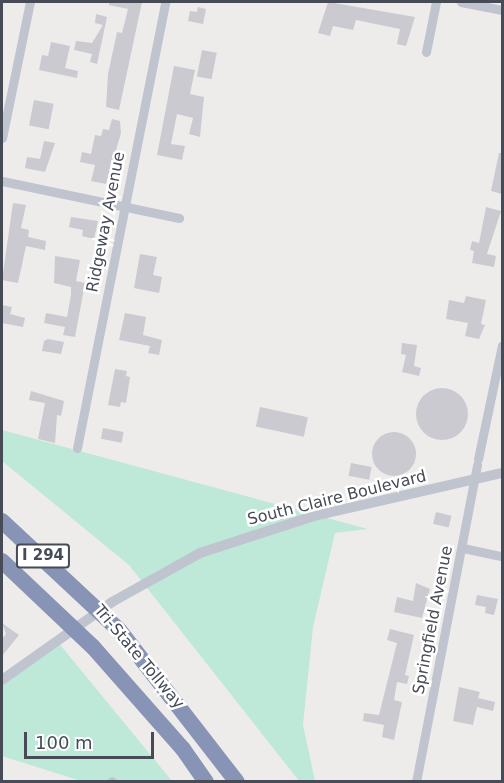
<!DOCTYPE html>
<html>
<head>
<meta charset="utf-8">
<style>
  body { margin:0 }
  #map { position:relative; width:504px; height:783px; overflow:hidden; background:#eeeceb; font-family:"DejaVu Sans",sans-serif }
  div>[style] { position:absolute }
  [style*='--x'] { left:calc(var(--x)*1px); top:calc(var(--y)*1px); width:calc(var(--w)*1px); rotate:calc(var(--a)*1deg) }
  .green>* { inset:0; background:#bee8d8 }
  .building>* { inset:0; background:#cacad0; transform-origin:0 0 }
  .round { border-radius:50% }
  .minor>* { height:9px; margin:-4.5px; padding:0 4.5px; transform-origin:4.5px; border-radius:4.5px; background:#c0c4cf }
  .tertiary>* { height:10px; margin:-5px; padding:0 5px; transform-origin:5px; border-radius:5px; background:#c0c4cf }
  .motorway>* { height:16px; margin:-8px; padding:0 8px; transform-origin:8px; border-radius:8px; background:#8894b5 }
  span { translate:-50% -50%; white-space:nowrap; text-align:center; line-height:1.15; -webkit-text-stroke:5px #fff; paint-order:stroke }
  .shield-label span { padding:2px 4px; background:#fff; border:2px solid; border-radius:4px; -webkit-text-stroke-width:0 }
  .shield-label { font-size:15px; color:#464b56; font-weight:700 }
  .street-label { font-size:16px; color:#464b56 }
  .frame { position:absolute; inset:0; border:3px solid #464b56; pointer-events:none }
  .scale { position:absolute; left:24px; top:732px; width:130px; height:27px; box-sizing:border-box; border:3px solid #464b56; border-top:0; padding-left:8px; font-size:18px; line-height:21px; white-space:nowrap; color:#464b56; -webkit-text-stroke:4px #fff; paint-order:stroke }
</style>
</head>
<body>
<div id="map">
  <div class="green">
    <i style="clip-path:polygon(2px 430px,368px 529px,335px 533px,313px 627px,303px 725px,315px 781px,299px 781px,129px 565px,2px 461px)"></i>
    <i style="clip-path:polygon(57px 641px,172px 781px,81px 781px,2px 756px,2px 680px)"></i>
  </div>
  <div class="building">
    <i style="clip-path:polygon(109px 2px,142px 2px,119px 110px,106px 107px,108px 74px,117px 32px,122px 33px,128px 9px,109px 5px)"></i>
    <i style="clip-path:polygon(328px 2px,415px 17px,406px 46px,397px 44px,400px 29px,356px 20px,353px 30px,333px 26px,330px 36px,318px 33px)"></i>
    <i style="clip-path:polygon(198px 7px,206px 9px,203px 24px,188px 21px,190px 11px,197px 12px)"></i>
    <i style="clip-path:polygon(96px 14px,107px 17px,97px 64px,90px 62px,92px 54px,74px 50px,76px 41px,92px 43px,103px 25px,95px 23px)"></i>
    <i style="clip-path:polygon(51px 42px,70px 46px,65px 68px,78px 71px,77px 78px,39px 70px,42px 55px,48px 56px)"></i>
    <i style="left:202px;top:50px;width:15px;height:27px;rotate:11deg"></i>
    <i style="clip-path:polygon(174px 66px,195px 70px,190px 94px,204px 97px,200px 137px,189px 134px,193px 118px,177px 114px,171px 144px,185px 146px,182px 160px,157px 155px)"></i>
    <i style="left:34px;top:100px;width:20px;height:26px;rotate:11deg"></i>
    <i style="clip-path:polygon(112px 119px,120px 121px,121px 133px,106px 184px,91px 181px,95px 165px,80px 162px,82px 152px,91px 154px,95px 135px,101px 136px,103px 129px,109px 130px)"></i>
    <i style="clip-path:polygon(44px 141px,55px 143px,45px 172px,25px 168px,27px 157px,40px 159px)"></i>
    <i style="clip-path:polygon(499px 153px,502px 153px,502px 194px,491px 191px)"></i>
    <i style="clip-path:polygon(13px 203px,26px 205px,21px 228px,29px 230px,28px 237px,46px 241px,45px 250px,26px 246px,18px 283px,2px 280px)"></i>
    <i style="clip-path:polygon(486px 207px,501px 211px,487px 254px,496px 256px,494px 267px,472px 263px,474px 251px,470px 250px,472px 241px,479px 243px)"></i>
    <i style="clip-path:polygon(71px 217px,98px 221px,94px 239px,82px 236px,83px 230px,69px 227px)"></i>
    <i style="clip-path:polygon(140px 254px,157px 257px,153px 275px,162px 277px,159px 293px,134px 288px)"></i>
    <i style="clip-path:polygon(55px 256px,80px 260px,76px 281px,85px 283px,75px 337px,63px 335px,65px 327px,44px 323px,46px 313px,67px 317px,71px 295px,71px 287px,54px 283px)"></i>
    <i style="clip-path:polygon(466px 296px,486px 300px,481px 324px,485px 325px,479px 339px,465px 336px,468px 323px,446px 319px,449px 300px,464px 303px)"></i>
    <i style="clip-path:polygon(2px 305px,12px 307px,10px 314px,25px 318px,23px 327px,2px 323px)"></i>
    <i style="clip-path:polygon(125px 313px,146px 317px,143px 335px,162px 340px,159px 355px,148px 353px,150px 346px,119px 340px)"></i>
    <i style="clip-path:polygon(48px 339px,64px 342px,61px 354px,42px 351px,44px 341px)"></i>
    <i style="clip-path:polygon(402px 343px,417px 345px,414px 366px,421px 368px,419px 376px,402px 372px,406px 355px,401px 354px)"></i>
    <i style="clip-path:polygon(115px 369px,127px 371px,126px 376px,130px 377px,126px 403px,121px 402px,120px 407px,108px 405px)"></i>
    <i class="round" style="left:416px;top:388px;width:52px;height:52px"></i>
    <i style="clip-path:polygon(31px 391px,64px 401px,61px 416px,57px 415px,55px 443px,38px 439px,45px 403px,29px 400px)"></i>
    <i style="left:260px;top:407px;width:49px;height:20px;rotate:12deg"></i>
    <i style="left:103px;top:428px;width:21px;height:11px;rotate:11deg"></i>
    <i class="round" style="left:372px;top:432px;width:44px;height:44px"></i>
    <i style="left:351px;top:463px;width:21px;height:13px;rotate:11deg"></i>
    <i style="left:436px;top:512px;width:16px;height:12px;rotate:14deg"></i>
    <i style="clip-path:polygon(416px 583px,430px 589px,422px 618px,394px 612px,397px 597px,413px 601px)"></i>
    <i style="clip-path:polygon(477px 595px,498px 599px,494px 615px,485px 613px,486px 607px,475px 605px)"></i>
    <i style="clip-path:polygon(2px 623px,19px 635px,2px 656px,2px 639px,6px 634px)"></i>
    <i style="clip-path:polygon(390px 629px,414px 635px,405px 675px,409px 676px,407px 684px,397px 682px,394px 700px,402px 702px,394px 740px,382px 737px,384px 725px,363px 721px,364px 713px,379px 715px,397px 643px,387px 640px)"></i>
    <i style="clip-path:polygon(459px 687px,480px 692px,478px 698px,495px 702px,493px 711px,477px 707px,473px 725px,453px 721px)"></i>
  </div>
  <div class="minor">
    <i style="--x:461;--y:2;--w:42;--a:11"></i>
    <i style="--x:426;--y:52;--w:51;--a:-78.7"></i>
    <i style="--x:2;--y:138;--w:139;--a:-78.4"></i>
    <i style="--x:2;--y:181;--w:181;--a:11.8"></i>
    <i style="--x:77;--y:448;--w:455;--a:-78.8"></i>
    <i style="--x:478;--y:459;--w:116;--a:-78.1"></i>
    <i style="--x:463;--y:548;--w:40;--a:12"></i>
    <i style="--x:111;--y:782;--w:1;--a:-45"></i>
    <i style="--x:416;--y:782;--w:323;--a:-79.1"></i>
  </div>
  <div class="tertiary">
    <i style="--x:2;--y:680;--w:135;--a:-35.3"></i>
    <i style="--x:112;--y:602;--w:101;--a:-29.1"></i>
    <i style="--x:200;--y:553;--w:120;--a:-18"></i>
    <i style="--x:314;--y:516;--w:193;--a:-12.9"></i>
  </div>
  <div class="motorway">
    <i style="--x:2;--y:521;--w:160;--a:43"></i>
    <i style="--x:119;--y:630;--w:192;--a:52.2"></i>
    <i style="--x:2;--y:561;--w:125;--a:43.4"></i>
    <i style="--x:93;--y:647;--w:136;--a:48.6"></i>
    <i style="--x:183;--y:749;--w:40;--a:55.1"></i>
  </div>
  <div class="shield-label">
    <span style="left:43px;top:556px">I 294</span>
  </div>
  <div class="street-label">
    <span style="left:106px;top:222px;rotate:-79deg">Ridgeway Avenue</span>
    <span style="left:337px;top:498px;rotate:-14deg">South Claire Boulevard</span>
    <span style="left:433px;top:620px;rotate:-79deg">Springfield Avenue</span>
    <span style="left:139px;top:657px;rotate:50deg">Tri-State Tollway</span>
  </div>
  <div class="frame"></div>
  <div class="scale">100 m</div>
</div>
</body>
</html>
